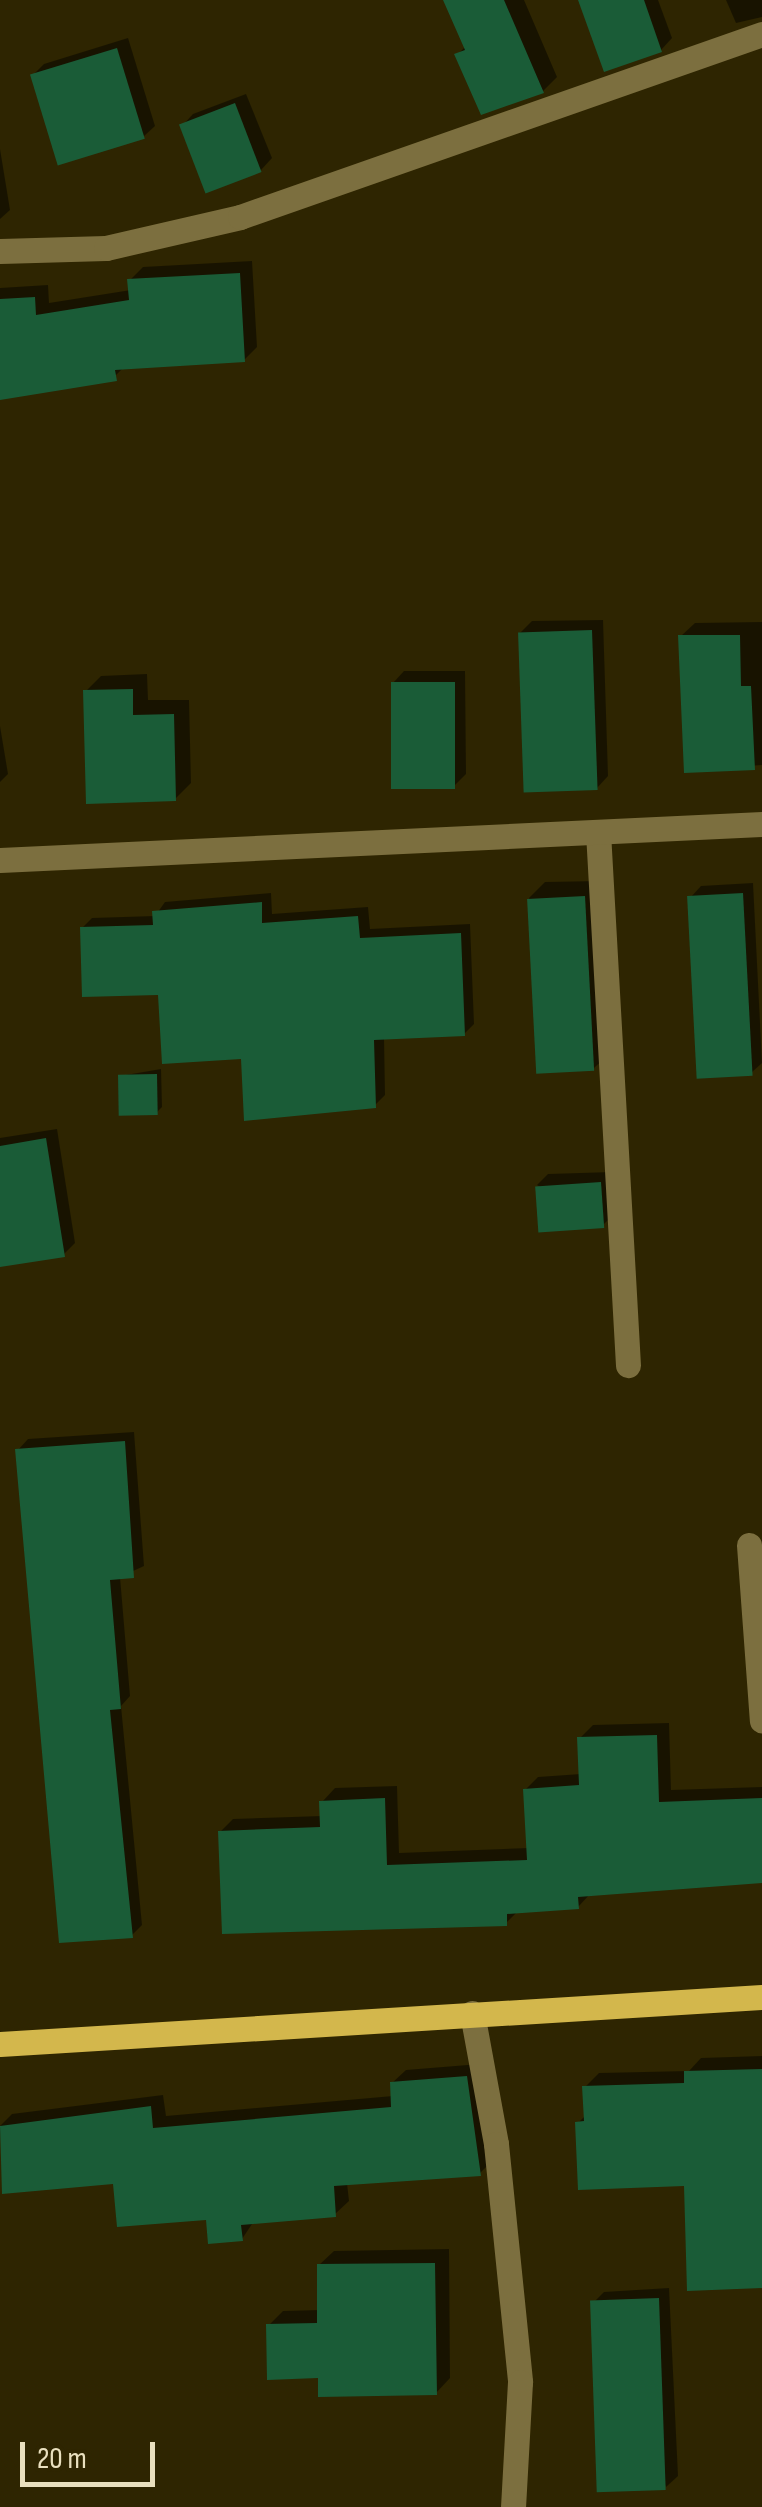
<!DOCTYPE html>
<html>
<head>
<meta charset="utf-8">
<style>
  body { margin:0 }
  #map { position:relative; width:762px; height:2507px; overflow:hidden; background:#2e2501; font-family:"Sofia Sans Condensed",sans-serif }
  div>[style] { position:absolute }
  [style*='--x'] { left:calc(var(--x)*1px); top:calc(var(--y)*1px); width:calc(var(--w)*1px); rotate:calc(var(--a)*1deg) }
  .shadow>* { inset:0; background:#0007 }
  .building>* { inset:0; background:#1a5c37; transform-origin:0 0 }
  .minor>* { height:25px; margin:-12.5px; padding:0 12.5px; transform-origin:12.5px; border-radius:12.5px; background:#7c6f3f }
  .major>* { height:25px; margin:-12.5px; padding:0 12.5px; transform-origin:12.5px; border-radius:12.5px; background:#d3b74c }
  span { translate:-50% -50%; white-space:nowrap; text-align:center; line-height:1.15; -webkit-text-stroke:9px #2e2501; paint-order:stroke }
  .scale { position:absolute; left:20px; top:2442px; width:135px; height:45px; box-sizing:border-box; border:5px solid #e9e0bf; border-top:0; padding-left:12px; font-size:30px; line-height:35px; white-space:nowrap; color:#e9e0bf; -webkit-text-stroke:8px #2e2501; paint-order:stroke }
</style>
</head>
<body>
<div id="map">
  <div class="shadow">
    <i style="clip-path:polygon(446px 0,524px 0,557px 77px,543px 91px,457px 55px,466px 46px)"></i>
    <i style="clip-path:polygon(585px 0,658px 0,672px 38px,661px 50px)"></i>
    <i style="clip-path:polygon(726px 0,762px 0,762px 17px,736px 23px)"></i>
    <i style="clip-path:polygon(128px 38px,155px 126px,143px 137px,33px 75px,44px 64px)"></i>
    <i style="clip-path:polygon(246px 94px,272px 158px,261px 170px,182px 126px,193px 114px)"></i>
    <i style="clip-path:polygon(0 149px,10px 210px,0 219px)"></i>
    <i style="clip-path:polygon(252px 261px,257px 347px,244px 360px,124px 367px,115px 376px,0 387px,0 288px,48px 285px,49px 303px,131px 290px,130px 280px,143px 267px)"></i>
    <i style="clip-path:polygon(603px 620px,608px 776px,597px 788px,520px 633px,532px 621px)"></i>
    <i style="clip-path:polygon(762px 622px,762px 765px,686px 770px,681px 636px,695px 623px)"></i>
    <i style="clip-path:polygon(404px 671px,465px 671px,466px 774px,455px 785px,393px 683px)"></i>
    <i style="clip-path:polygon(147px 674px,148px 700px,189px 700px,191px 783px,175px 799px,86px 691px,101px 676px)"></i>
    <i style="clip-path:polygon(0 726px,8px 774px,0 782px)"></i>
    <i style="clip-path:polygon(600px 881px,610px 1053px,594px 1068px,529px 898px,545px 882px)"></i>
    <i style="clip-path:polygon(753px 883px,762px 1063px,751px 1073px,690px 898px,701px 886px)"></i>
    <i style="clip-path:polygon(271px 893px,272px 914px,368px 907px,370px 929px,470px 924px,474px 1024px,464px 1034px,384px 1037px,385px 1095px,375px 1105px,243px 1056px,82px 928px,92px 918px,155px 916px,165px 902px)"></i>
    <i style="clip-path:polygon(161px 1069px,162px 1107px,157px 1112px,120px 1076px)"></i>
    <i style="clip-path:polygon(57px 1129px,75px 1243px,64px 1254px,0 1265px,0 1138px)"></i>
    <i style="clip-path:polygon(612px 1172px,614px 1214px,603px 1225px,537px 1185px,548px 1174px)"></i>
    <i style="clip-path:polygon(134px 1432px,144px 1566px,120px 1577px,130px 1696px,121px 1706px,142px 1925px,132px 1935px,18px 1450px,28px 1439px)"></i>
    <i style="clip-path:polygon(669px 1723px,671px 1790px,762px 1787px,762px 1881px,591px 1893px,578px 1907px,519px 1910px,506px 1923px,220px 1832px,233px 1819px,322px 1816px,322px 1802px,335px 1788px,397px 1786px,399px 1853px,529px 1848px,525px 1790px,538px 1777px,581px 1774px,580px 1738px,593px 1725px)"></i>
    <i style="clip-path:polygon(762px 2056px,762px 2285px,687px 2184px,578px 2123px,586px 2115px,585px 2087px,599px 2073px,689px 2071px,701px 2058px)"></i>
    <i style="clip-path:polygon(480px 2064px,493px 2160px,480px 2173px,347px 2183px,349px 2201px,335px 2214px,254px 2221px,242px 2239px,208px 2218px,115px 2181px,5px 2191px,0 2126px,12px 2114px,163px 2095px,166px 2116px,393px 2096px,392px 2083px,406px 2070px)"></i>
    <i style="clip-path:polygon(449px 2249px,450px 2378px,436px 2393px,320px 2376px,269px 2325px,283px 2311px,320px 2310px,319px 2265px,334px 2251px)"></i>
    <i style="clip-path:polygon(669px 2288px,678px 2476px,666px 2487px,593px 2303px,604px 2292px)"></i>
  </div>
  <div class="building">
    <i style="clip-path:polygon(443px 0,504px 0,544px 93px,481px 115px,454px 54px,465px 50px)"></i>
    <i style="clip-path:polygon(578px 0,644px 0,662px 52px,604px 72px)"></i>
    <i style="left:117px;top:48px;width:95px;height:91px;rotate:73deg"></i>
    <i style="left:235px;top:103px;width:74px;height:60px;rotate:69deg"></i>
    <i style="clip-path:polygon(240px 273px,245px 362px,115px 370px,117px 381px,0 400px,0 299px,35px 297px,36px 315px,129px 300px,127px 279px)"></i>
    <i style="left:592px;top:630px;width:160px;height:74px;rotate:88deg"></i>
    <i style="clip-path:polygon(678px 635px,740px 635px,741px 686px,751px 686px,755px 770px,684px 773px)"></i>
    <i style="left:391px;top:682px;width:64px;height:107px"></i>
    <i style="clip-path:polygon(133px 689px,133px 715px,174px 714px,176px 801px,86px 804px,83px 690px)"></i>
    <i style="left:743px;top:893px;width:183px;height:56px;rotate:87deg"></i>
    <i style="left:585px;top:896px;width:175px;height:58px;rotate:87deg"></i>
    <i style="clip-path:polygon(262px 902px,262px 923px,358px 916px,360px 938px,461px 933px,465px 1036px,374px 1040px,376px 1108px,244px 1121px,241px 1059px,162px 1064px,158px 995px,82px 997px,80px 927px,153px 925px,152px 911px)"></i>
    <i style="left:157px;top:1074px;width:41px;height:39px;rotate:89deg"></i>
    <i style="clip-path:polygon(46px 1138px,65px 1257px,0 1267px,0 1146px)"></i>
    <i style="left:601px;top:1182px;width:46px;height:66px;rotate:86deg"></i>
    <i style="clip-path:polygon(125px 1441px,134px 1578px,110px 1580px,121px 1709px,110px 1710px,133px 1938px,59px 1943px,15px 1449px)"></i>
    <i style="clip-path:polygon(657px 1735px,659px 1802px,762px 1798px,762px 1883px,578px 1897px,579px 1909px,507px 1914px,507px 1926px,222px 1934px,218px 1831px,320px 1827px,319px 1801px,385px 1798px,387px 1865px,527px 1860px,523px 1789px,579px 1785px,577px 1737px)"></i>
    <i style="clip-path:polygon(762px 2069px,762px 2288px,687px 2291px,684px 2186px,578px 2190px,575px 2122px,584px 2121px,582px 2086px,684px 2083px,684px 2071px)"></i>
    <i style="clip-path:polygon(467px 2076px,481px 2176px,334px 2186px,336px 2217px,241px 2225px,243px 2241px,208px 2244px,206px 2220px,117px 2227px,113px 2184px,2px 2194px,0 2126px,151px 2106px,153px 2128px,391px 2107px,390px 2082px)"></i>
    <i style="clip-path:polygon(435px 2263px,437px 2395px,318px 2397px,318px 2378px,267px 2380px,266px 2324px,317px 2323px,317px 2264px)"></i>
    <i style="left:659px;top:2298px;width:192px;height:69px;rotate:88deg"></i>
  </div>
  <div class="minor">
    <i style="--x:0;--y:251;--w:106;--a:-1.6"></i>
    <i style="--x:106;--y:248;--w:138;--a:-13"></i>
    <i style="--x:240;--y:217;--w:553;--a:-19.32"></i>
    <i style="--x:598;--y:832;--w:534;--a:86.78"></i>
    <i style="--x:0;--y:860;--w:763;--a:-2.7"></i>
    <i style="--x:749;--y:1545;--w:176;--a:85.8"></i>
    <i style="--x:472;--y:2013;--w:133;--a:79.6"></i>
    <i style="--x:496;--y:2144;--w:239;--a:84.2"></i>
    <i style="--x:520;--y:2382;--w:125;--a:93.2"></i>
  </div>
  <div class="major">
    <i style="--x:0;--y:2044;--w:763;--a:-3.53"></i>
  </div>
  <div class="scale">20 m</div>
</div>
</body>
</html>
